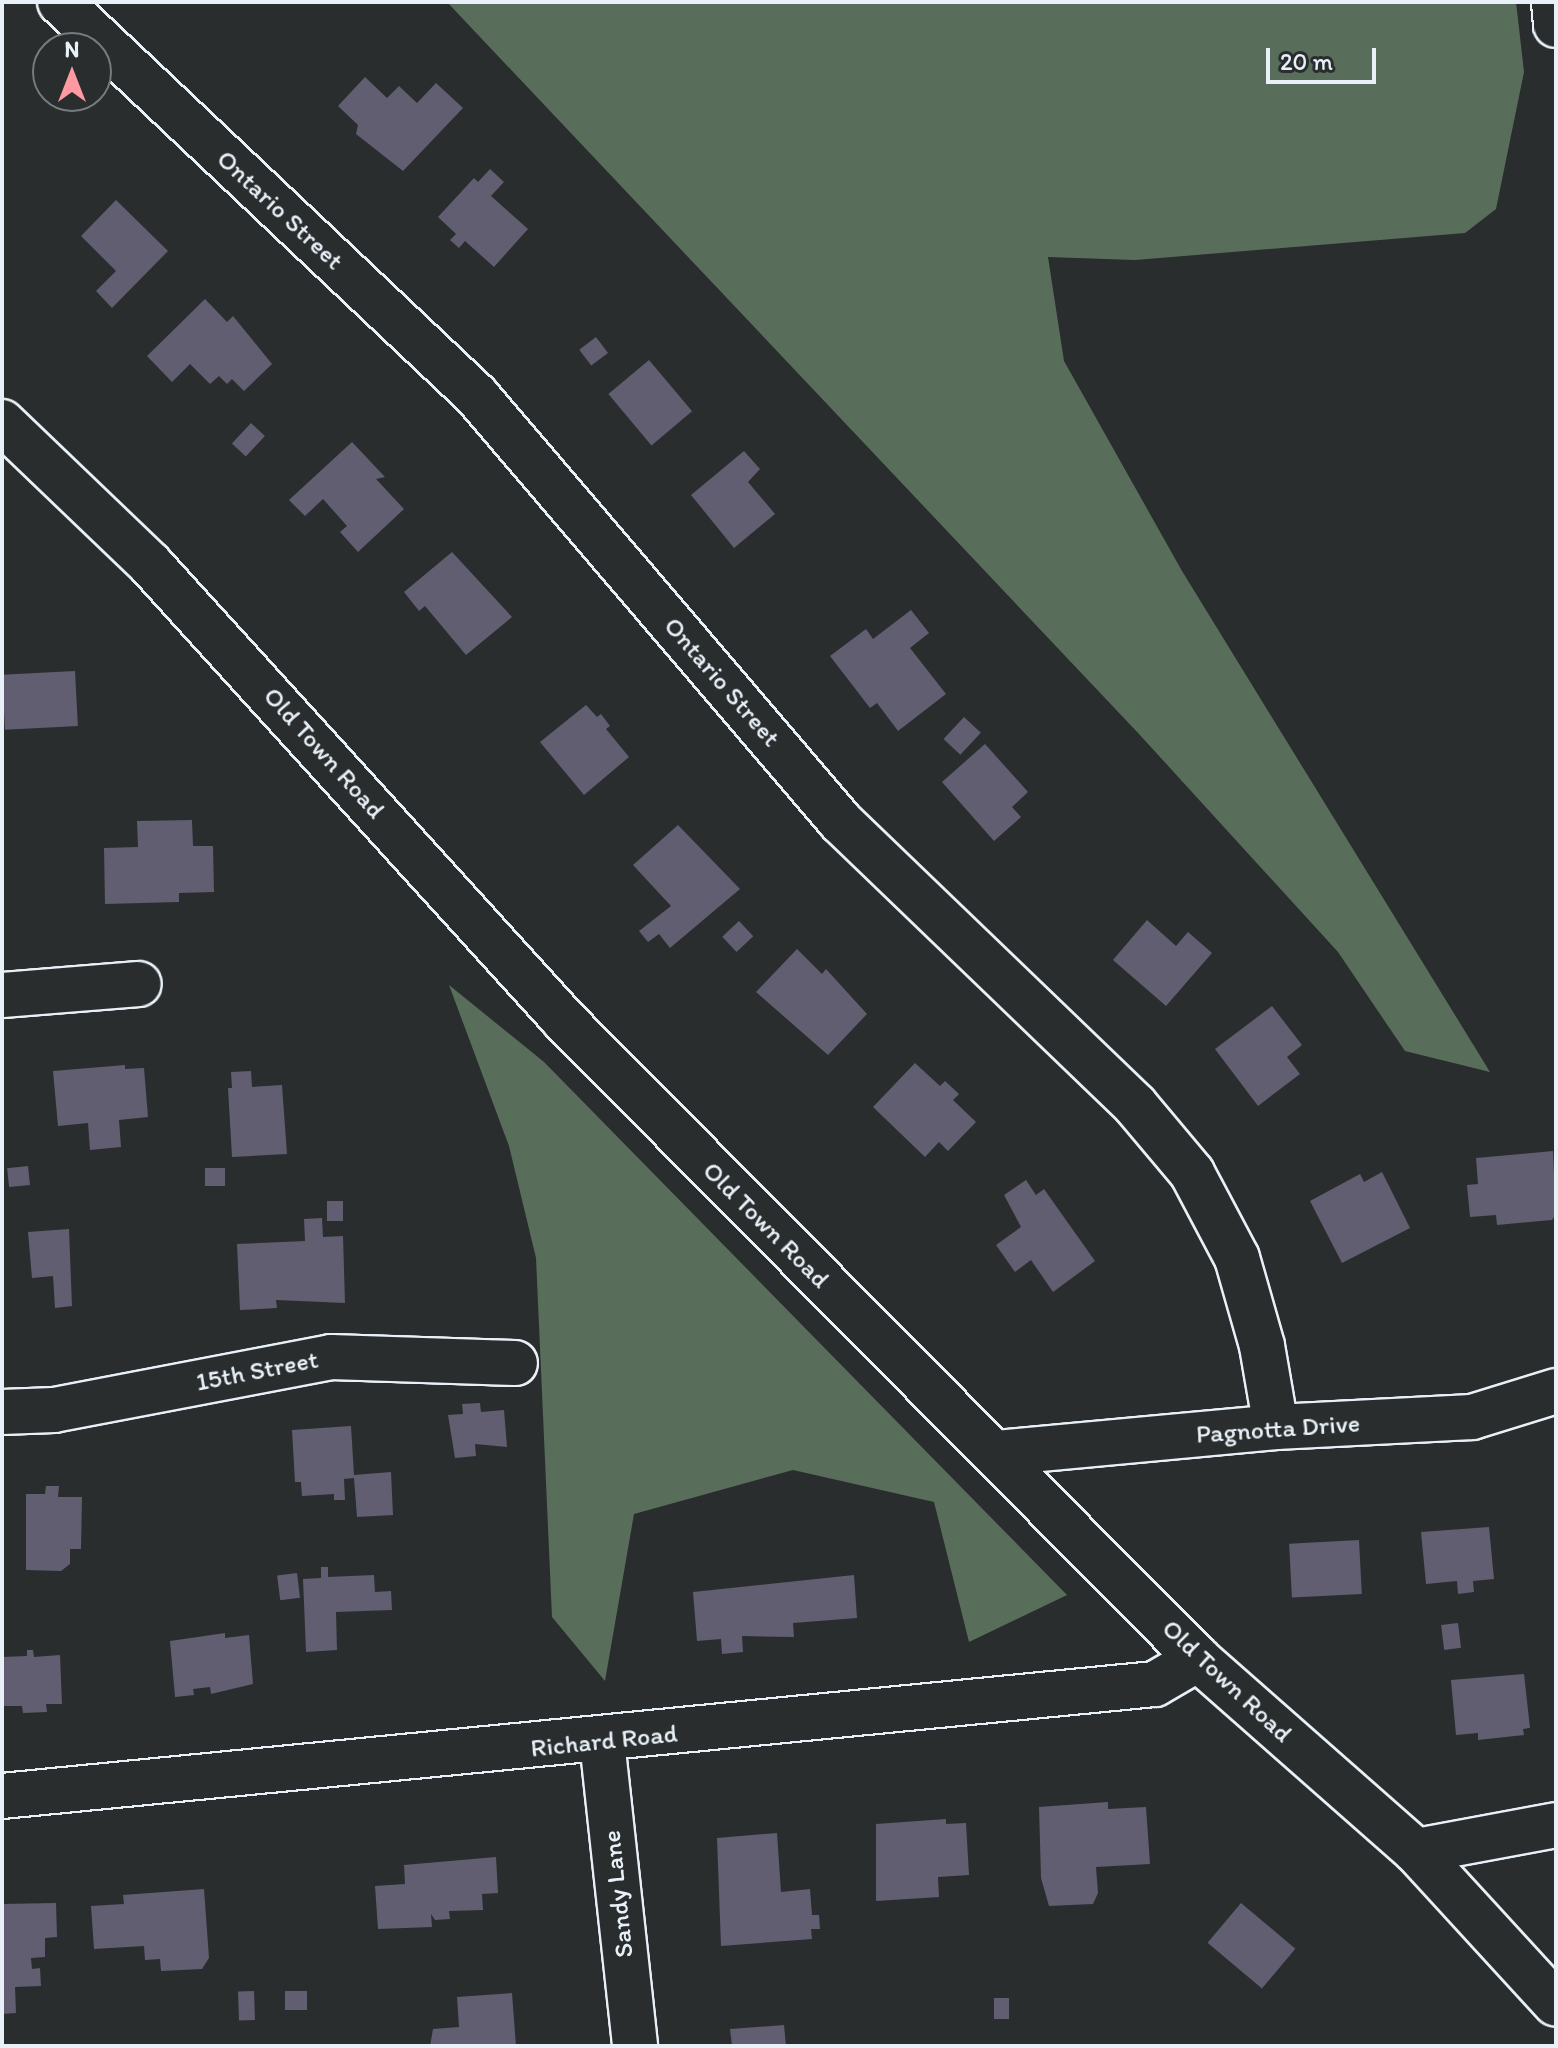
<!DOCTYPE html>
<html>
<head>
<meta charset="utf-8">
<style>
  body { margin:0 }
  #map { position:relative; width:1558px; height:2048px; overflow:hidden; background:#2a2d2e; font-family:Itim,sans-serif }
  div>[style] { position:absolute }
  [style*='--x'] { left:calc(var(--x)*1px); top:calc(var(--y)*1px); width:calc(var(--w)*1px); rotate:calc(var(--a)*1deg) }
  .green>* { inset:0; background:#586e5b }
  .building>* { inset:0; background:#605e70; transform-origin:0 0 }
  .roads { filter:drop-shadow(2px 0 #e8f1f8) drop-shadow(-2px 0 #e8f1f8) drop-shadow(0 2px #e8f1f8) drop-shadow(0 -2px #e8f1f8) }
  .minor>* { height:44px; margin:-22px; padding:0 22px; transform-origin:22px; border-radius:22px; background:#2a2d2e }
  .major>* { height:44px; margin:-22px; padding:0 22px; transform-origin:22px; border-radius:22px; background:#2a2d2e }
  span { translate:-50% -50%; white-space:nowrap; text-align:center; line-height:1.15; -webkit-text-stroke:6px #2a2d2e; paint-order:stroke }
  .street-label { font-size:26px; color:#e8f1f8 }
  .frame { position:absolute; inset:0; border:4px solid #e8f1f8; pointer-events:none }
  .north { position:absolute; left:32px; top:32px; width:80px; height:80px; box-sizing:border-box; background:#2a2d2e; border:2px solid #767b7f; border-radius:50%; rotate:0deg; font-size:22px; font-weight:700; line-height:32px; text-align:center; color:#e8f1f8 }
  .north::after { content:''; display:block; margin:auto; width:28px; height:36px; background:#ff9aa2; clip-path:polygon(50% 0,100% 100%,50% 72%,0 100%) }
  .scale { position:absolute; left:1266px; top:48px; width:110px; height:36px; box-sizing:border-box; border:4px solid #e8f1f8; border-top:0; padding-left:10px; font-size:24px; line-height:28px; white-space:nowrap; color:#e8f1f8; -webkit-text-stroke:6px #2a2d2e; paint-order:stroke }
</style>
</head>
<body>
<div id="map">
  <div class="green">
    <i style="clip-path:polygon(447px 2px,1516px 2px,1524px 72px,1496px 209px,1465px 233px,1135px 260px,1048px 257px,1064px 361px,1182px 571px,1490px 1072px,1405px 1051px,1338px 952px,1139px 734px)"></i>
    <i style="clip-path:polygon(449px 985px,544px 1062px,1067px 1595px,969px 1642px,934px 1502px,793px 1470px,634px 1514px,605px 1681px,552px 1617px,536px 1258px,509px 1146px)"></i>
  </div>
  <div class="building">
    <i style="clip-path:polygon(365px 77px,387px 98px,399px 86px,417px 103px,436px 83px,463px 108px,403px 171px,356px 134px,358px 125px,338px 106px)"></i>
    <i style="clip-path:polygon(490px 169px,504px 182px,491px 196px,528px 229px,494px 267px,465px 241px,459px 248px,450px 240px,456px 234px,438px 217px,474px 178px,478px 182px)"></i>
    <i style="clip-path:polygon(116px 200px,168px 251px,112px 308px,96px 291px,116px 271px,81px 236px)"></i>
    <i style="clip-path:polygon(205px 299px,227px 322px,233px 316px,272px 364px,244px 391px,232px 379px,227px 384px,219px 376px,210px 384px,190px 364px,172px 382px,147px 356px)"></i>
    <i style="left:596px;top:337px;width:20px;height:21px;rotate:53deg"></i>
    <i style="left:649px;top:360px;width:67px;height:53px;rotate:50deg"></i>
    <i style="left:251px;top:423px;width:19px;height:28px;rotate:43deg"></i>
    <i style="clip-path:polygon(352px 442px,385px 477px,376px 479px,404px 509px,358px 552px,340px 532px,347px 526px,323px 499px,305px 516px,289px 500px)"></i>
    <i style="clip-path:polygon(744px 451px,760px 469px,748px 482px,775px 514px,734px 548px,691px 495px)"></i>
    <i style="clip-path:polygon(452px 552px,512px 617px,466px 655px,425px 606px,419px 611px,404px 592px)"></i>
    <i style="clip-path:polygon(911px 610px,929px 633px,910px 648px,946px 694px,898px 731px,877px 703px,870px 708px,830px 656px,866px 629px,873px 639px)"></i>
    <i style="left:75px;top:671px;width:55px;height:73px;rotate:87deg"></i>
    <i style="clip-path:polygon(586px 705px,597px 717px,601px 714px,610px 726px,606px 729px,629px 757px,584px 795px,540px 742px)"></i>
    <i style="left:964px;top:717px;width:23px;height:30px;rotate:43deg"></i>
    <i style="clip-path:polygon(985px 744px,1028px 792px,1012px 807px,1021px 817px,994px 841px,942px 782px)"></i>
    <i style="clip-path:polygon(192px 820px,193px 846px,213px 846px,214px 892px,179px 893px,179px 902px,105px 904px,104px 848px,138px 847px,137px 821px)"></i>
    <i style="clip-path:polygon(678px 825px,740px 889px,670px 948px,659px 934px,648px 942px,639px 931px,671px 906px,633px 865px)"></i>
    <i style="clip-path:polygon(1147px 920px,1176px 946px,1188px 932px,1212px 953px,1166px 1006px,1113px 960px)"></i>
    <i style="left:739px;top:921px;width:21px;height:23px;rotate:47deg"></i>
    <i style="clip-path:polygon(797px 949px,822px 974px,826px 969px,867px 1014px,828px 1055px,756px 992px)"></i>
    <i style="clip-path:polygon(1272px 1006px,1302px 1045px,1287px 1057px,1300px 1074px,1258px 1106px,1215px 1049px)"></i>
    <i style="clip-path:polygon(915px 1063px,940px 1086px,945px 1081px,959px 1094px,953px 1100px,976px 1122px,948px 1151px,939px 1142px,925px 1157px,873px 1107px)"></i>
    <i style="clip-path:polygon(125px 1065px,125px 1069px,144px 1068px,148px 1117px,119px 1120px,121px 1147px,90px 1150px,88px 1123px,58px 1126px,53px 1071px)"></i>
    <i style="clip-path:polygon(251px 1071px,252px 1087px,282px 1085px,287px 1154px,232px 1157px,228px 1088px,232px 1088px,231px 1072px)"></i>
    <i style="clip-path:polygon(1553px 1151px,1556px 1214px,1552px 1220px,1497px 1225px,1496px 1215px,1470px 1217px,1467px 1185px,1478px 1184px,1476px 1158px)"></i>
    <i style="left:28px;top:1166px;width:19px;height:21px;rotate:84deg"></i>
    <i style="left:225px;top:1168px;width:18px;height:20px;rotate:90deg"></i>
    <i style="clip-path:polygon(1382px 1172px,1410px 1228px,1342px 1263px,1310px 1201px,1360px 1174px,1364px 1182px)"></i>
    <i style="clip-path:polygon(1026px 1180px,1036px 1195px,1044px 1189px,1095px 1261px,1053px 1292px,1031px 1260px,1015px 1272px,996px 1245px,1021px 1227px,1004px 1195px)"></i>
    <i style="left:327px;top:1201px;width:16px;height:20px"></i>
    <i style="clip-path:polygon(322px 1218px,323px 1237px,343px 1236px,345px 1303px,276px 1300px,277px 1308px,240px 1310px,237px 1244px,305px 1241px,304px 1219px)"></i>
    <i style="clip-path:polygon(69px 1229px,72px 1306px,55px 1308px,53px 1276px,32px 1278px,28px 1232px)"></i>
    <i style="clip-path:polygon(480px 1403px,481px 1412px,504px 1410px,507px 1447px,475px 1444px,476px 1456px,455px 1458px,448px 1415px,463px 1414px,462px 1404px)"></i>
    <i style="clip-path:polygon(351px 1426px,354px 1475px,391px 1472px,393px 1515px,357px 1517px,354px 1478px,344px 1479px,345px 1500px,334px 1500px,334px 1494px,302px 1496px,301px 1482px,295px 1482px,292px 1430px)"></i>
    <i style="clip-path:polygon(46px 1486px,59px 1486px,58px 1497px,82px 1497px,81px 1549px,70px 1549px,70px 1564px,61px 1571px,26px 1570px,26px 1494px,45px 1494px)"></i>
    <i style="clip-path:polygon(1489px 1527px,1494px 1579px,1473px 1581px,1474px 1592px,1458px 1594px,1457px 1581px,1426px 1584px,1421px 1532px)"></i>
    <i style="left:1359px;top:1540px;width:54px;height:70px;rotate:87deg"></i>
    <i style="clip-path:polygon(321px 1567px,328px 1567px,328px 1577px,374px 1575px,375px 1592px,391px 1591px,392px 1610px,336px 1612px,337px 1650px,306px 1652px,303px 1579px,321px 1578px)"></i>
    <i style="left:297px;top:1573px;width:25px;height:20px;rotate:83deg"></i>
    <i style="clip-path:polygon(854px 1575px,857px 1618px,793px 1623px,794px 1637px,742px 1636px,743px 1652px,722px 1654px,721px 1639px,697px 1641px,693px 1592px)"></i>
    <i style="left:1458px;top:1623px;width:25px;height:17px;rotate:83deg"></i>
    <i style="clip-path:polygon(225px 1633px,225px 1638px,249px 1635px,253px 1684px,211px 1694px,210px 1687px,193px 1689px,194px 1695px,175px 1697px,170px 1641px)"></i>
    <i style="clip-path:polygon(27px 1650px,33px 1650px,34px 1657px,60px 1655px,62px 1704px,46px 1704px,47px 1712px,23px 1713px,22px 1706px,2px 1706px,2px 1657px,27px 1656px)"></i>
    <i style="clip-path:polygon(1524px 1674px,1530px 1728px,1523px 1729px,1524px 1735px,1478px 1740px,1478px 1733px,1456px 1735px,1451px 1680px)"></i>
    <i style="clip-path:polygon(1108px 1802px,1108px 1809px,1146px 1807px,1150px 1864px,1096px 1867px,1098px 1893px,1093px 1904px,1049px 1906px,1041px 1878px,1039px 1807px)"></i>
    <i style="clip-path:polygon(946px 1819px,946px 1824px,966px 1823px,969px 1875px,938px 1877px,939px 1897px,876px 1901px,876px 1824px)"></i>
    <i style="clip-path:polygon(777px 1833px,781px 1892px,810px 1889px,812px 1915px,819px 1915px,820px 1929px,811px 1929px,812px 1939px,721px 1946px,717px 1838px)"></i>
    <i style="clip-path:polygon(496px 1857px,498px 1893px,482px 1894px,483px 1910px,449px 1911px,450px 1919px,435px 1920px,431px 1914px,432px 1927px,378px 1929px,375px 1886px,405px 1884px,404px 1865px)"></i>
    <i style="clip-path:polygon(204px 1889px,209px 1958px,202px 1969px,161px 1971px,160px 1959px,145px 1960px,144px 1946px,94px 1949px,91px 1906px,124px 1904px,123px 1895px)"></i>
    <i style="clip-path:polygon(56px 1903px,57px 1937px,45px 1938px,45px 1957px,31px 1958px,32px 1969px,40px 1968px,41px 1986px,15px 1987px,16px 2013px,2px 2014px,2px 1904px)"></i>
    <i style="left:1241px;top:1903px;width:71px;height:52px;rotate:40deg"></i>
    <i style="left:254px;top:1991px;width:29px;height:16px;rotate:88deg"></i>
    <i style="left:285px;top:1991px;width:22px;height:19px"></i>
    <i style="clip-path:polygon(512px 1993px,516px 2046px,430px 2046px,433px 2029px,459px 2027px,457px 1997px)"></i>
    <i style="left:994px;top:1998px;width:15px;height:21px"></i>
    <i style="clip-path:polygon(784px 2025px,786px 2046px,732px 2046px,730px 2029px)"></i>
  </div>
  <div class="roads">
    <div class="minor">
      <i style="--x:60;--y:2;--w:572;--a:43.37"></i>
      <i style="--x:476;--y:395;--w:562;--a:49.48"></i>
      <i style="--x:841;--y:822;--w:408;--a:43.9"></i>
      <i style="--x:1135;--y:1105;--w:89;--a:50"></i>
      <i style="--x:1192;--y:1173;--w:96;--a:62.1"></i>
      <i style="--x:1237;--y:1258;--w:91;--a:74.1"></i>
      <i style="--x:1262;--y:1346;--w:82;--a:80.2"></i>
      <i style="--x:1554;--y:2;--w:23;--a:85"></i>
      <i style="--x:2;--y:995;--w:137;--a:-4.6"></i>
      <i style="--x:2;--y:1412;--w:52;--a:-2.2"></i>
      <i style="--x:54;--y:1410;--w:282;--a:-10.8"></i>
      <i style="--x:331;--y:1357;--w:184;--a:1.9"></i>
      <i style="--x:997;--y:1453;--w:280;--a:-5.3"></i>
      <i style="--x:1276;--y:1427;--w:196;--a:-2.9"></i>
      <i style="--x:1472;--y:1417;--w:88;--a:-17.2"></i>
      <i style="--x:602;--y:1741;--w:307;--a:83.8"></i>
      <i style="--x:2;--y:1796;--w:1158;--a:-5.55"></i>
      <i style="--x:1155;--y:1684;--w:50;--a:-30.2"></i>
      <i style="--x:1416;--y:1851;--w:142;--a:-10.5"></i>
    </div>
    <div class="major">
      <i style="--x:2;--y:422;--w:205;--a:43.8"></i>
      <i style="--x:150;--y:564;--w:616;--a:47.76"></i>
      <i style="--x:564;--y:1020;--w:900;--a:45.23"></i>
      <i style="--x:1198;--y:1659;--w:290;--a:41.4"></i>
      <i style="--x:1416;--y:1851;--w:207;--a:47.5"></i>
    </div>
  </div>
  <div class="street-label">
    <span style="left:280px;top:210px;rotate:43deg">Ontario Street</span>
    <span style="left:722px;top:682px;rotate:49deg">Ontario Street</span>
    <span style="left:324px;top:753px;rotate:48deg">Old Town Road</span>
    <span style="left:766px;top:1225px;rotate:45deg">Old Town Road</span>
    <span style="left:257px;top:1371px;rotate:-11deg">15th Street</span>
    <span style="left:1278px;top:1429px;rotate:-4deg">Pagnotta Drive</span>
    <span style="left:1227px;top:1681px;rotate:43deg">Old Town Road</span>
    <span style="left:604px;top:1741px;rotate:-6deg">Richard Road</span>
    <span style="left:618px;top:1894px;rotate:-96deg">Sandy Lane</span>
  </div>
  <div class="frame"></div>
  <div class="north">N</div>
  <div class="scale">20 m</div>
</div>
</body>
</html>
